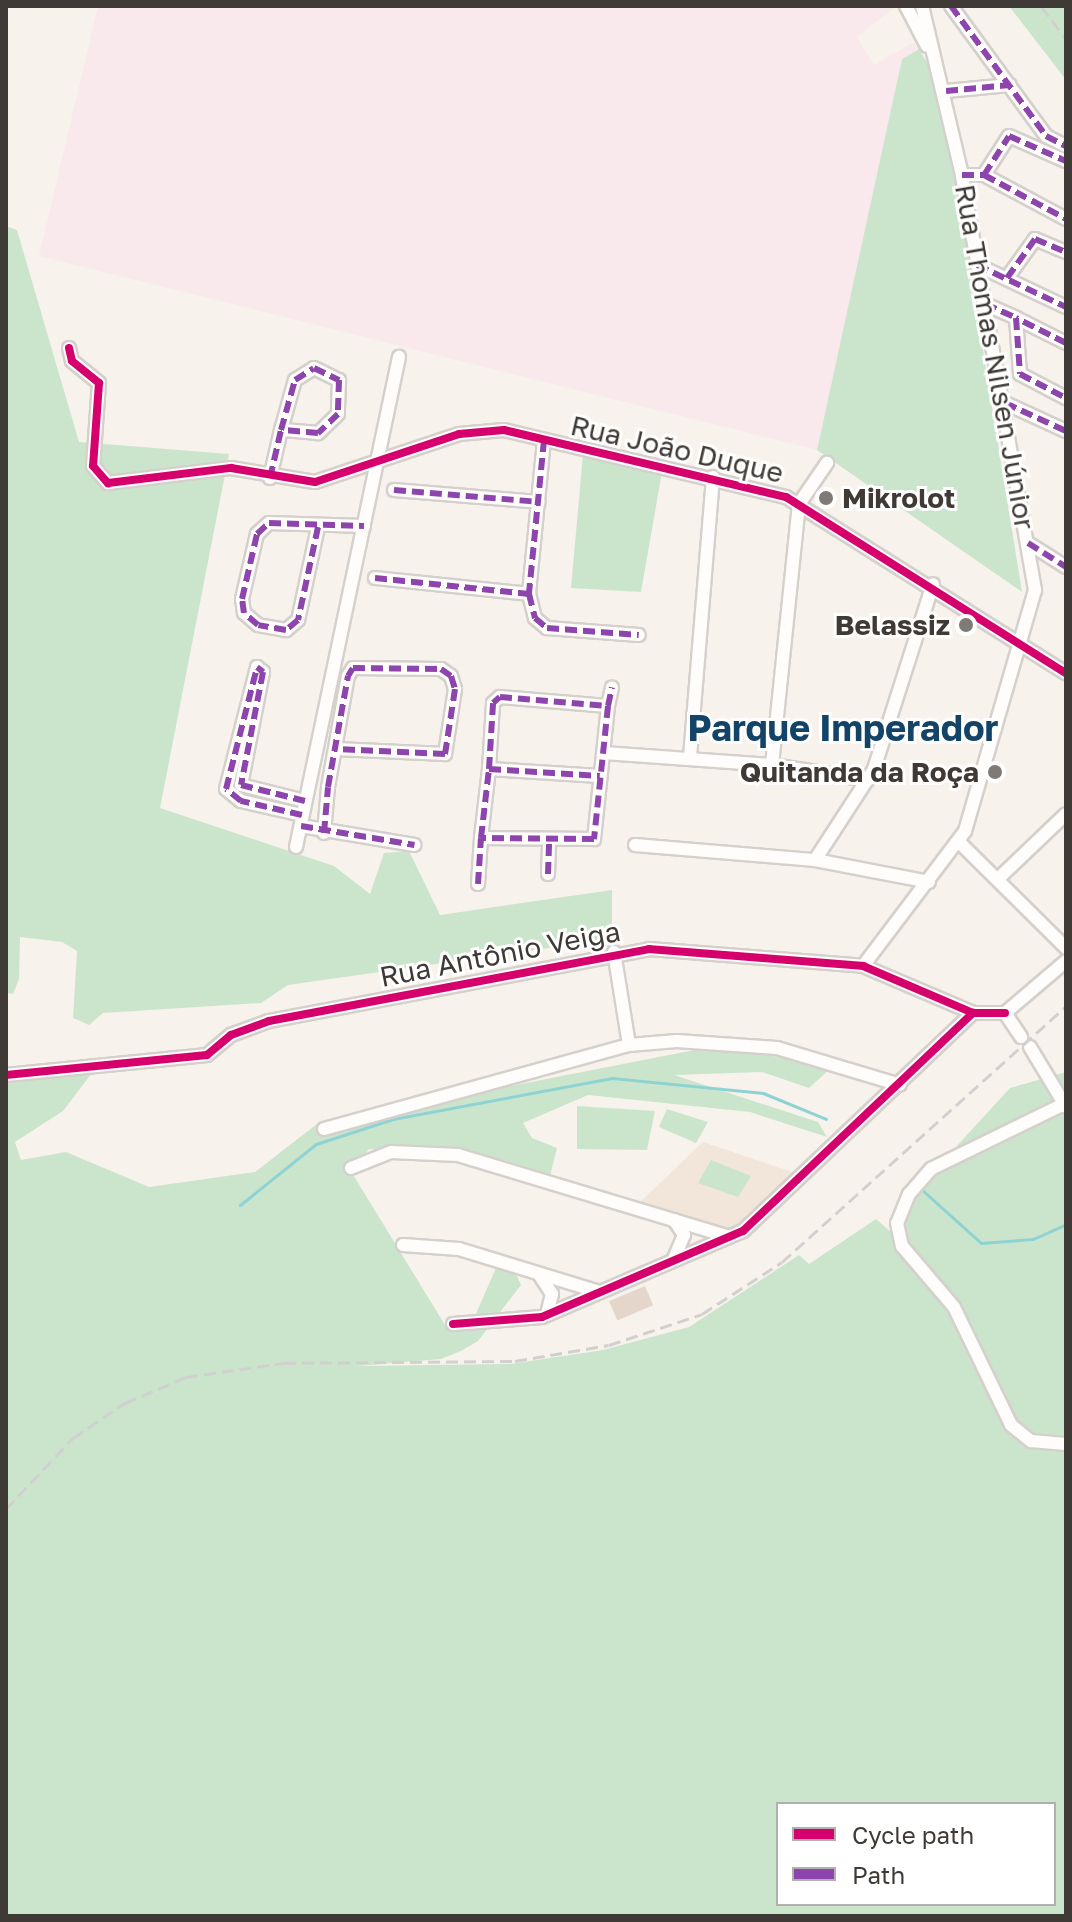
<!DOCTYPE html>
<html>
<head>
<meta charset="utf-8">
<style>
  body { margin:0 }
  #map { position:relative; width:1072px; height:1922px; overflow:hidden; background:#f8f2ec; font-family:"Golos Text",sans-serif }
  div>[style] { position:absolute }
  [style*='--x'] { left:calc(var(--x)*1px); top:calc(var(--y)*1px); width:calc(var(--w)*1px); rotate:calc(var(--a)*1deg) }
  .industrial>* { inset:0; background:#f9e9ec }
  .built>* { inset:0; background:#f2e5da }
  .green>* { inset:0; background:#cbe5cc }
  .stream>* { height:3px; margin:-1.5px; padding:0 1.5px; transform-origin:1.5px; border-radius:1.5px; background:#8ed3d4 }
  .building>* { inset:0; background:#e4d6ca; transform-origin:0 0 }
  .roads { filter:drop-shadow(2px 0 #d5d0cc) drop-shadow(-2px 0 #d5d0cc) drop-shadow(0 2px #d5d0cc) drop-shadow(0 -2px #d5d0cc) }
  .minor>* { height:12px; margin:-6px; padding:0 6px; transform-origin:6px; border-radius:6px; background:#fefdfc }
  .rail>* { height:3px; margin-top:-1.5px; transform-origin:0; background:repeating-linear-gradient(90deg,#d2d0cf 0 12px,transparent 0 18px) }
  .quiet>* { height:6px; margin-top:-3px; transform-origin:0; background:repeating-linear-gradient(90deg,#8e44ad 0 12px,transparent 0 18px) }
  .cycleway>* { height:8px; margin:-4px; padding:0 4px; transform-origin:4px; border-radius:4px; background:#d6006c }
  .dots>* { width:22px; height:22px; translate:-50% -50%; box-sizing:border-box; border:4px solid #fff; border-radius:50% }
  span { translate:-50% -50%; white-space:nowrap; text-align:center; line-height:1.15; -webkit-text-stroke:6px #fff; paint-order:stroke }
  .street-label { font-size:28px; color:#3f3a36 }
  .poi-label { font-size:28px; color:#3f3a36; font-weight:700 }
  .left { translate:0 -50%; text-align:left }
  .right { translate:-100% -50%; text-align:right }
  .district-label { font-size:36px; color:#134468; font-weight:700 }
  .frame { position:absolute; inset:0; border:8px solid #3f3a36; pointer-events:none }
  .legend { position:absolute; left:776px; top:1802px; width:280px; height:104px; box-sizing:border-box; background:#fff; border:2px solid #b2b0af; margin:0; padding:10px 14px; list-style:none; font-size:24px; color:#3f3a36 }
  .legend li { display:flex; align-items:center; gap:16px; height:40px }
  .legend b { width:40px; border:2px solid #b2b0af }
</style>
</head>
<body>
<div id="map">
  <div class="industrial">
    <i style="clip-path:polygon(98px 6px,897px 6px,857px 37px,874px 65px,914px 42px,919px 49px,902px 59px,817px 450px,39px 256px)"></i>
  </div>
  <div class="built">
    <i style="clip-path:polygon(703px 1142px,795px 1173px,731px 1232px,638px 1204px)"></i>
  </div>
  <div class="green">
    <i style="clip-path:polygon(1009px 6px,1066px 6px,1066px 80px)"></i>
    <i style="clip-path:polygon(919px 49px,940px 84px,1022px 592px,817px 450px,902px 59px)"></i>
    <i style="clip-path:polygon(6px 226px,17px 230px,79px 442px,229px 454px,160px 808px,334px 866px,370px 894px,384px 853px,409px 851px,440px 915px,612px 890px,612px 939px,288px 985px,261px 1003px,103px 1013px,89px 1025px,73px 1018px,77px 951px,62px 942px,20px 937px,19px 979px,13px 994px,6px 993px)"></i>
    <i style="clip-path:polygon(583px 454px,663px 466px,641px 592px,571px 588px)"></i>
    <i style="clip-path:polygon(evenodd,720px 1045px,831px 1068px,809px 1088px,762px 1072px,674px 1075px,818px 1122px,827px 1137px,750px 1112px,588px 1095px,523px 1123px,532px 1138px,557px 1148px,550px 1176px,505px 1160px,369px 1149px,352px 1173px,445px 1325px,475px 1316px,496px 1268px,515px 1272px,521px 1285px,478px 1341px,461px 1351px,441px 1359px,357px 1366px,510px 1364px,603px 1350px,689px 1327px,799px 1255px,809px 1264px,876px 1219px,900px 1240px,910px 1197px,1010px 1088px,1066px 1072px,1066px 1916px,6px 1916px,6px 1081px,92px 1073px,63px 1111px,15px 1142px,21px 1160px,66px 1152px,149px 1187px,255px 1172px,317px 1124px,720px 1045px,778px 1804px,1054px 1804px,1054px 1904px,778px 1904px,778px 1804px)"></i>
    <i style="clip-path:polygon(577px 1106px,655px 1111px,647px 1150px,577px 1149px)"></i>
    <i style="clip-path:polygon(667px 1109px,708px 1122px,696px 1143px,659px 1127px)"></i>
    <i style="clip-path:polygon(711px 1160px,751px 1176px,738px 1197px,698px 1183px)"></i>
  </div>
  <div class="stream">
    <i style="--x:921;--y:1189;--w:81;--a:42"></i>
    <i style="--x:981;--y:1243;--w:52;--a:-4.4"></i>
    <i style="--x:1033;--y:1239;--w:36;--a:-24"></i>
    <i style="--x:240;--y:1205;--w:97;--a:-38.8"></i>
    <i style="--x:316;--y:1144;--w:81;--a:-18"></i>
    <i style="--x:393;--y:1119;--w:223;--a:-10.6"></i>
    <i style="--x:612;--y:1078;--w:152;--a:5.7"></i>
    <i style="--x:763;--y:1093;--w:68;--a:22.4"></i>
  </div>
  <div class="building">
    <i style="left:645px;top:1286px;width:21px;height:39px;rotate:67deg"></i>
  </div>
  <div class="roads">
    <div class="minor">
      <i style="--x:906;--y:6;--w:45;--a:62.3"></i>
      <i style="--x:951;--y:6;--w:161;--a:53.8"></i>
      <i style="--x:1046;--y:136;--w:22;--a:27"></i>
      <i style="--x:946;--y:91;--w:64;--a:-5.4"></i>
      <i style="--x:962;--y:175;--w:22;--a:0"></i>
      <i style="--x:984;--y:175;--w:93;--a:28.2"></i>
      <i style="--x:984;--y:175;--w:46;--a:-57.3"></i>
      <i style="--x:1009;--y:136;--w:62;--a:23.7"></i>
      <i style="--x:977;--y:265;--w:98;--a:25.3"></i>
      <i style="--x:1007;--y:278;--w:48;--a:-54.3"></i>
      <i style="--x:1035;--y:239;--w:34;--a:23"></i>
      <i style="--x:985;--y:304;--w:34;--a:24"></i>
      <i style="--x:1066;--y:343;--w:56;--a:-153.4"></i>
      <i style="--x:1016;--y:318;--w:56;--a:85.9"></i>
      <i style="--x:1020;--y:374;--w:52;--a:27.6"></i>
      <i style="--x:69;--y:348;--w:13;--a:77"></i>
      <i style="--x:72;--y:361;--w:35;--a:39"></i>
      <i style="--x:99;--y:383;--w:83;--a:94.1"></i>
      <i style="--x:93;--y:466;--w:23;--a:49"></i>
      <i style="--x:108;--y:483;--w:124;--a:-7"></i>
      <i style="--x:231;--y:468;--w:85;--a:9.5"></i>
      <i style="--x:315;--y:482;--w:152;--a:-18.4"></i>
      <i style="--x:459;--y:434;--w:45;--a:-5.1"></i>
      <i style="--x:504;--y:430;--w:290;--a:13.4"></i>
      <i style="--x:786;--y:497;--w:331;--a:32.2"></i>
      <i style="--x:314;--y:368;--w:28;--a:26"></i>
      <i style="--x:339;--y:380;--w:34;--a:92"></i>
      <i style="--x:338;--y:414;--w:28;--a:136"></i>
      <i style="--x:318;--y:433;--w:37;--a:-175"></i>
      <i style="--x:281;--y:430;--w:52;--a:-74.4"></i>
      <i style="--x:295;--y:380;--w:22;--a:-32"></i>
      <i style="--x:1005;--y:403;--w:67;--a:24.7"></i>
      <i style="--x:544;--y:440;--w:155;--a:95.6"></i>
      <i style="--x:529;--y:594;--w:25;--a:76"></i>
      <i style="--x:535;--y:618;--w:16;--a:40"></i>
      <i style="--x:547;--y:628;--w:92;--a:4.4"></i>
      <i style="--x:270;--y:478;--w:49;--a:-77.1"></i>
      <i style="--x:394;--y:490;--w:145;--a:4.7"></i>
      <i style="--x:318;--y:527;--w:95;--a:102.1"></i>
      <i style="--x:298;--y:620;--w:16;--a:140"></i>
      <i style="--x:286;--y:630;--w:28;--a:-170"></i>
      <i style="--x:258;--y:625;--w:18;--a:-139"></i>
      <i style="--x:244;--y:613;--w:14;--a:-98"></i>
      <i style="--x:242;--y:599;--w:67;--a:-77"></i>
      <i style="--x:257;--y:534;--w:16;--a:-43"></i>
      <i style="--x:269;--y:523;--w:95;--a:1.8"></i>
      <i style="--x:1028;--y:543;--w:45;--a:32.3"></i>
      <i style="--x:375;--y:578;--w:155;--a:5.9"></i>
      <i style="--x:608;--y:706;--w:19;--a:-78"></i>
      <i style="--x:604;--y:753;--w:168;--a:4.1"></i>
      <i style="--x:772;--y:765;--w:97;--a:8.9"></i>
      <i style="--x:690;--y:757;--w:281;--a:-85.3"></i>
      <i style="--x:772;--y:765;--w:262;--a:-84.1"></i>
      <i style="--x:799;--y:504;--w:50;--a:-55.7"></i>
      <i style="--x:489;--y:769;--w:111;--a:3.6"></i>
      <i style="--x:302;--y:815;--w:63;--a:-167.1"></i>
      <i style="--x:241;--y:801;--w:19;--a:-141"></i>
      <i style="--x:226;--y:789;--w:126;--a:-75.7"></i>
      <i style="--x:257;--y:667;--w:8;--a:40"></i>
      <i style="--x:263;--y:672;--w:115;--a:101"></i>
      <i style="--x:241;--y:785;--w:66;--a:14"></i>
      <i style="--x:301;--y:826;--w:115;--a:9.5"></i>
      <i style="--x:324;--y:833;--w:46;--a:-85"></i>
      <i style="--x:328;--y:787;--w:113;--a:-79.8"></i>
      <i style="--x:348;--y:676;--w:9;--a:-58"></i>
      <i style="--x:353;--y:668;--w:88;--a:0.7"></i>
      <i style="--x:441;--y:669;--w:12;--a:35"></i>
      <i style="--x:451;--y:676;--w:14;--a:73"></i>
      <i style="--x:455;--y:689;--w:66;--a:98.7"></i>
      <i style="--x:445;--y:754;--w:109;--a:-177.4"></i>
      <i style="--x:959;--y:842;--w:151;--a:44.7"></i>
      <i style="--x:635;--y:845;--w:181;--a:4.8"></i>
      <i style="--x:815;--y:860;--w:116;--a:10.9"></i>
      <i style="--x:296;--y:847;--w:501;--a:-78.13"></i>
      <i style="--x:815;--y:860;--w:108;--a:-57"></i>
      <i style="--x:874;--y:769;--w:194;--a:-72.3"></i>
      <i style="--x:548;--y:874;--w:33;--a:-88"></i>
      <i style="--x:1000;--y:877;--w:91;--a:-43.7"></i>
      <i style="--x:478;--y:884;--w:46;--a:-86.3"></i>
      <i style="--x:481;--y:838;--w:69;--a:-83.4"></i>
      <i style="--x:489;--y:769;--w:66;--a:-86.5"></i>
      <i style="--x:493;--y:703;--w:9;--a:-41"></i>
      <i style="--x:500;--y:697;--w:108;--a:4.8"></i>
      <i style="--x:608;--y:706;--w:134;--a:96"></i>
      <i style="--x:594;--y:839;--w:113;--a:-179.5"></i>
      <i style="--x:614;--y:952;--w:94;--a:80.8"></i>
      <i style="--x:863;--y:966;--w:169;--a:-52.9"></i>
      <i style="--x:965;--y:831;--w:251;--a:-73.8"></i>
      <i style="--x:1035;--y:590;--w:421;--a:-100"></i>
      <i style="--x:962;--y:175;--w:174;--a:-103.3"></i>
      <i style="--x:1005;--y:1013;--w:80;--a:-40.4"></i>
      <i style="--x:1005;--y:1013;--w:29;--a:56"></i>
      <i style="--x:1030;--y:1047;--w:70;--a:59"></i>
      <i style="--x:6;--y:1075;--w:202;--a:-5.7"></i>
      <i style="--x:207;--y:1055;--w:31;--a:-40"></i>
      <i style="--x:231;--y:1035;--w:40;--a:-20.2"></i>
      <i style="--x:269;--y:1021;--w:387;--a:-10.7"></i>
      <i style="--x:649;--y:949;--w:215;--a:4.5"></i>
      <i style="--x:863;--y:966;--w:120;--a:23.1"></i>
      <i style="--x:973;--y:1013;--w:32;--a:0"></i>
      <i style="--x:1064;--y:1104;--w:148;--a:154"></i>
      <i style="--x:931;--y:1169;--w:33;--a:131"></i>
      <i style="--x:909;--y:1194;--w:31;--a:112"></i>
      <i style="--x:897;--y:1223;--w:24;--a:78"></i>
      <i style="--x:902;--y:1246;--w:80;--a:49.6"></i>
      <i style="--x:954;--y:1307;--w:131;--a:64.2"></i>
      <i style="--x:1011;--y:1425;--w:26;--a:39"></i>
      <i style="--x:1031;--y:1441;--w:35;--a:5"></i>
      <i style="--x:324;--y:1129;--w:316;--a:-15.4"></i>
      <i style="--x:629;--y:1045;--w:48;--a:-4.8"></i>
      <i style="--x:677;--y:1041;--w:100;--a:4"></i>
      <i style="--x:777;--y:1048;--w:128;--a:16.7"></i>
      <i style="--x:351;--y:1168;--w:43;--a:-21.8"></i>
      <i style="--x:391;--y:1152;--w:67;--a:2.6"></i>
      <i style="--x:458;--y:1155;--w:283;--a:16.8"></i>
      <i style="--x:674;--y:1220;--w:18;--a:56"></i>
      <i style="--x:684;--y:1235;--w:25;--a:113"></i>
      <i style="--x:403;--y:1245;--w:56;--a:4.1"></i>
      <i style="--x:459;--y:1249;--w:147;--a:17"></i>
      <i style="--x:539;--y:1274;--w:24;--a:57"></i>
      <i style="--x:552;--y:1294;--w:21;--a:104"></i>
      <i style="--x:453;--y:1324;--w:89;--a:-4.5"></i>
      <i style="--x:542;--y:1317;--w:219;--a:-23.2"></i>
      <i style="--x:743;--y:1231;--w:317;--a:-43.5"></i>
    </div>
  </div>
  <div class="rail">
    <i style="--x:1041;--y:6;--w:41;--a:52.9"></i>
    <i style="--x:6;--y:1509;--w:98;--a:-46.7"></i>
    <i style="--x:73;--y:1438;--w:63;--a:-33.9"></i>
    <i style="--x:125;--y:1403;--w:66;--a:-23.1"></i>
    <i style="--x:186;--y:1377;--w:99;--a:-8.1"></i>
    <i style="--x:284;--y:1363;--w:231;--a:-0.5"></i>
    <i style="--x:515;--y:1361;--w:95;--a:-9.7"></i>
    <i style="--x:609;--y:1345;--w:98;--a:-18.4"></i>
    <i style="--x:702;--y:1314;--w:95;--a:-33"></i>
    <i style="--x:782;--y:1262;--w:382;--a:-42"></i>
  </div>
  <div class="quiet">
    <i style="--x:951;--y:6;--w:161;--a:53.8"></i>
    <i style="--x:1046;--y:136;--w:22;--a:27"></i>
    <i style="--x:946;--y:91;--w:64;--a:-5.4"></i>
    <i style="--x:962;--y:175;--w:22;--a:0"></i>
    <i style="--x:984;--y:175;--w:93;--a:28.2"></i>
    <i style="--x:984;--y:175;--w:46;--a:-57.3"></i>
    <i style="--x:1009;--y:136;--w:62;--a:23.7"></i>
    <i style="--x:977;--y:265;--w:98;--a:25.3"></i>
    <i style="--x:1007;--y:278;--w:48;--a:-54.3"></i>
    <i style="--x:1035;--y:239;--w:34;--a:23"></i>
    <i style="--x:985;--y:304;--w:34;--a:24"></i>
    <i style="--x:1066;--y:343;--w:56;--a:-153.4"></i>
    <i style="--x:1016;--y:318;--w:56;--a:85.9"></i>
    <i style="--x:1020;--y:374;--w:52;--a:27.6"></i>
    <i style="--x:314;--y:368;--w:28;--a:26"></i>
    <i style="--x:339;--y:380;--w:34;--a:92"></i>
    <i style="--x:338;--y:414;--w:28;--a:136"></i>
    <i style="--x:318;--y:433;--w:37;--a:-175"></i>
    <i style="--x:281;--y:430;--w:52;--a:-74.4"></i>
    <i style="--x:295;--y:380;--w:22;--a:-32"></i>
    <i style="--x:1005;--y:403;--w:67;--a:24.7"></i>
    <i style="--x:544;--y:440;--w:155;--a:95.6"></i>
    <i style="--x:529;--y:594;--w:25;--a:76"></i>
    <i style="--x:535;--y:618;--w:16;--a:40"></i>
    <i style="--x:547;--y:628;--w:92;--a:4.4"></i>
    <i style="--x:270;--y:478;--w:49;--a:-77.1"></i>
    <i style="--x:394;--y:490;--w:145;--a:4.7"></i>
    <i style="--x:318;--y:527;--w:95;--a:102.1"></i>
    <i style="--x:298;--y:620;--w:16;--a:140"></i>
    <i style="--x:286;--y:630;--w:28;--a:-170"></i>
    <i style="--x:258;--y:625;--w:18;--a:-139"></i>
    <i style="--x:244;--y:613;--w:14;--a:-98"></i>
    <i style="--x:242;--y:599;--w:67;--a:-77"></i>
    <i style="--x:257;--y:534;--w:16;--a:-43"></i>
    <i style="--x:269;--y:523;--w:95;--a:1.8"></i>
    <i style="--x:1028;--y:543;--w:45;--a:32.3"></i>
    <i style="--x:375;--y:578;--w:155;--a:5.9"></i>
    <i style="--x:608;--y:706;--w:19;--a:-78"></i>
    <i style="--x:489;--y:769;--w:111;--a:3.6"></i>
    <i style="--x:302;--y:815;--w:63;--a:-167.1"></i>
    <i style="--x:241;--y:801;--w:19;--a:-141"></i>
    <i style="--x:226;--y:789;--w:126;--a:-75.7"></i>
    <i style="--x:257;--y:667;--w:8;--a:40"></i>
    <i style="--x:263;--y:672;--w:115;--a:101"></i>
    <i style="--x:241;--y:785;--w:66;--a:14"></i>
    <i style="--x:301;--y:826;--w:115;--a:9.5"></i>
    <i style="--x:324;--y:833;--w:46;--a:-85"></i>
    <i style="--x:328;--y:787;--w:113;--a:-79.8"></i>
    <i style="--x:348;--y:676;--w:9;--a:-58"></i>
    <i style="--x:353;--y:668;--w:88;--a:0.7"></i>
    <i style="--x:441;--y:669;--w:12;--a:35"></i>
    <i style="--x:451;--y:676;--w:14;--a:73"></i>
    <i style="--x:455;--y:689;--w:66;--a:98.7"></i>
    <i style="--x:445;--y:754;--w:109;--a:-177.4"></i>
    <i style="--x:548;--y:874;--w:33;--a:-88"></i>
    <i style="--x:478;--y:884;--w:46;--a:-86.3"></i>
    <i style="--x:481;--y:838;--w:69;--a:-83.4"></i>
    <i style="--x:489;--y:769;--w:66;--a:-86.5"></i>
    <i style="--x:493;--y:703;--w:9;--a:-41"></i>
    <i style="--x:500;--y:697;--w:108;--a:4.8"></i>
    <i style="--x:608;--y:706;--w:134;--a:96"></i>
    <i style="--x:594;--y:839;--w:113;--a:-179.5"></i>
  </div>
  <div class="cycleway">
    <i style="--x:69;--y:348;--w:13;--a:77"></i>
    <i style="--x:72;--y:361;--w:35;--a:39"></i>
    <i style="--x:99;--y:383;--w:83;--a:94.1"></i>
    <i style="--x:93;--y:466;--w:23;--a:49"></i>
    <i style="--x:108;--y:483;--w:124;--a:-7"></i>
    <i style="--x:231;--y:468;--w:85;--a:9.5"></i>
    <i style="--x:315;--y:482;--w:152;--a:-18.4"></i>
    <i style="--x:459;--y:434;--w:45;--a:-5.1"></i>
    <i style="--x:504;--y:430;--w:290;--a:13.4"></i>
    <i style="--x:786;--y:497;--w:331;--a:32.2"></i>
    <i style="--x:6;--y:1075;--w:202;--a:-5.7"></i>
    <i style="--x:207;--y:1055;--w:31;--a:-40"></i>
    <i style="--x:231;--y:1035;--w:40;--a:-20.2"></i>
    <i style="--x:269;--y:1021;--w:387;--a:-10.7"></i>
    <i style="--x:649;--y:949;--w:215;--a:4.5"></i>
    <i style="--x:863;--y:966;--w:120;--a:23.1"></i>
    <i style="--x:973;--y:1013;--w:32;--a:0"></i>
    <i style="--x:453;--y:1324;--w:89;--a:-4.5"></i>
    <i style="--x:542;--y:1317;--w:219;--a:-23.2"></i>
    <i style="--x:743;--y:1231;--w:317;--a:-43.5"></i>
  </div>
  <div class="dots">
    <i style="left:826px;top:498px;background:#807a76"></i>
    <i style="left:966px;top:625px;background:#807a76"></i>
    <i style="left:995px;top:772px;background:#807a76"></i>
  </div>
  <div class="street-label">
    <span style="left:995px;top:357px;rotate:80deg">Rua Thomas Nilsen Júnior</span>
    <span style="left:677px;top:449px;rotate:13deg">Rua João Duque</span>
    <span style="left:500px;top:954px;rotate:-11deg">Rua Antônio Veiga</span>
  </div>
  <div class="poi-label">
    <span class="left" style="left:842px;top:498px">Mikrolot</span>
    <span class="right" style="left:950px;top:625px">Belassiz</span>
    <span class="right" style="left:979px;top:772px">Quitanda da Roça</span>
  </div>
  <div class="district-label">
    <span style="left:843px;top:728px">Parque Imperador</span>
  </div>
  <div class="frame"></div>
  <ul class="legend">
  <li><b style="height:10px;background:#d6006c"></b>Cycle path</li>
  <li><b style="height:10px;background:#8e44ad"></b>Path</li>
  </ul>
</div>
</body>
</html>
